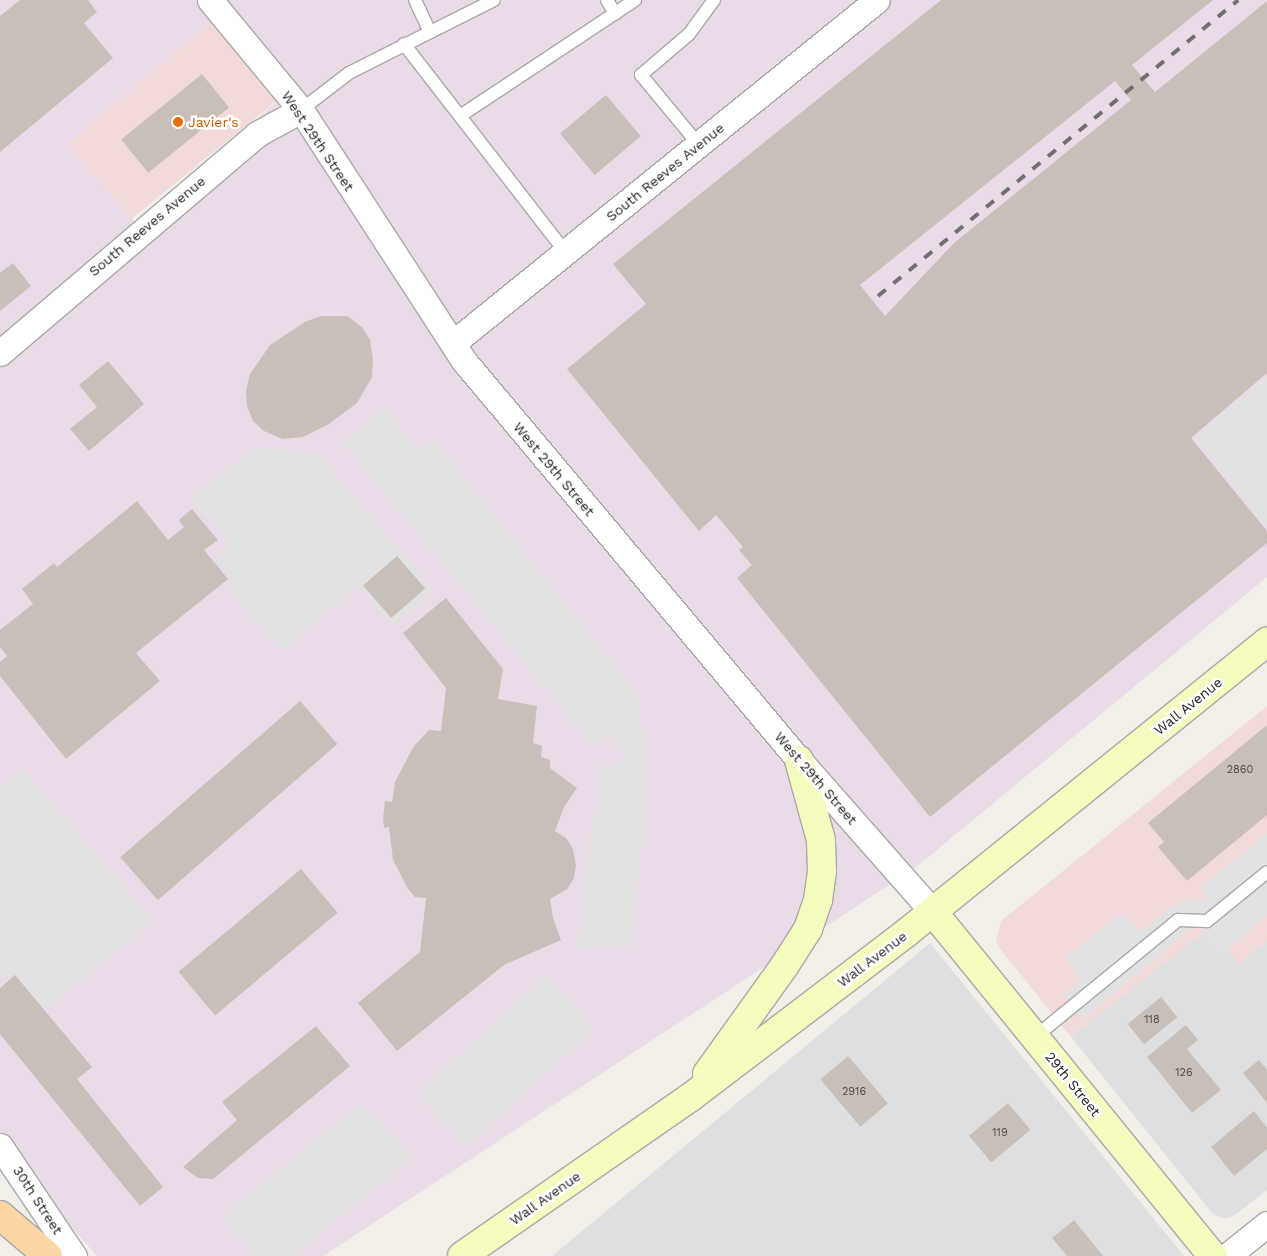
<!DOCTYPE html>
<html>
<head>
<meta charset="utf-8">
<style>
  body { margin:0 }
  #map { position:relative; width:1267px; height:1256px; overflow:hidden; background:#f2efe9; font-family:"Work Sans",sans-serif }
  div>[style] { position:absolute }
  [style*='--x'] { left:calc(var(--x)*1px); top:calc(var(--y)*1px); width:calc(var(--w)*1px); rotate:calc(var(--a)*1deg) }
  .residential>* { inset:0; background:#e0dfdf }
  .commercial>* { inset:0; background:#f2dad9; transform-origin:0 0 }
  .industrial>* { inset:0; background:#ebdbe8 }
  .parking>* { inset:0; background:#e2e2e2; transform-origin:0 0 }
  .building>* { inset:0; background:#c7bfb8; transform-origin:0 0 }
  .roads { filter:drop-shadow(1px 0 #a9a9a9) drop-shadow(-1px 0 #a9a9a9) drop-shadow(0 1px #a9a9a9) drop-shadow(0 -1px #a9a9a9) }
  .lane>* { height:12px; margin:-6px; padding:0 6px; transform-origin:6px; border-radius:6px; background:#fff }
  .street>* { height:25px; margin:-12.5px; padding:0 12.5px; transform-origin:12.5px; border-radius:12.5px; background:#fff }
  .secondary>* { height:28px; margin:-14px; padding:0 14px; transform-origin:14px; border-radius:14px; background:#f7fabf }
  .primary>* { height:28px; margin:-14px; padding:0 14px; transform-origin:14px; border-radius:14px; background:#fcd6a4 }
  .rail>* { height:4px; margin-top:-2px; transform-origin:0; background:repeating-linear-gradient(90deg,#707070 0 10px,transparent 0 20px) }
  .dots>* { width:14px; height:14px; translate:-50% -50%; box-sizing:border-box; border:2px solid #fff; border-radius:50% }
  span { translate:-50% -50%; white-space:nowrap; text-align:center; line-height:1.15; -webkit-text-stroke:5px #fff; paint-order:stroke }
  .number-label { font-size:11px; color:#4b4948 }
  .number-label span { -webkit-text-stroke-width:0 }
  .food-label { font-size:14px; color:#c56008 }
  .left { translate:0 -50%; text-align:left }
  .street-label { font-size:14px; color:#222 }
</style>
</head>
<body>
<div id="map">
  <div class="residential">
    <i style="clip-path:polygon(1210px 927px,1239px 964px,1267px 941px,1267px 1190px,1235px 1215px,1225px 1219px,1213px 1214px,1071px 1037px)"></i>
    <i style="clip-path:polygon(930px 943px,1184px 1256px,552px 1256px)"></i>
  </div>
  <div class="commercial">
    <i style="left:212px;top:22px;width:102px;height:189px;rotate:51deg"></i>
    <i style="clip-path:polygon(1267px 706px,1267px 941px,1239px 964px,1210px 927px,1071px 1037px,1000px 949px,996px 940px,1001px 921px)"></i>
  </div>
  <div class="industrial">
    <i style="clip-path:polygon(evenodd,0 0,1267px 0,1267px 577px,915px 868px,323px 1256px,97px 1256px,0 1145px,0 0,212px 22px,277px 102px,135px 222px,67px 144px,212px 22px)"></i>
  </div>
  <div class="parking">
    <i style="clip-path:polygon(1267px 377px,1267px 527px,1195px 437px)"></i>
    <i style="clip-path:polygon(384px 408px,417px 449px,433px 439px,640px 697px,646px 802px,632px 947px,575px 949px,600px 764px,619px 767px,624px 751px,609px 737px,593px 747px,343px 443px)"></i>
    <i style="clip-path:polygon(256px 447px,317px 453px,434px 591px,393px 626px,359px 586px,281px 651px,225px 587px,234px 579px,215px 559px,231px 545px,190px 499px)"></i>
    <i style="clip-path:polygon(23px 769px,153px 921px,46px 1009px,14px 972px,3px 981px,0 977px,0 787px)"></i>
    <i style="clip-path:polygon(1267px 833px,1267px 915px,1220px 955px,1196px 924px,1082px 1020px,1063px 996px,1081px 980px,1065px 958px,1121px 913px,1141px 932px,1166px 911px,1184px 901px,1208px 898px,1201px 887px)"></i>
    <i style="left:546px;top:975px;width:72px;height:175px;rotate:47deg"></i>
    <i style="clip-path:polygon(361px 1104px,414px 1157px,292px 1256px,255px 1256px,222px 1217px)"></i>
  </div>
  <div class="building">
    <i style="clip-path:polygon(20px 0,88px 0,97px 12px,84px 23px,113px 58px,0 152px,0 16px)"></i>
    <i style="clip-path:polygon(evenodd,941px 0,1213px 0,1132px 65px,1155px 92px,1267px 1px,1267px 373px,1191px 438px,1267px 531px,1267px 543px,930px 817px,737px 578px,752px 565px,739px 550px,743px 547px,716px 515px,699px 531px,567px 369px,646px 304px,613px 264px,941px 0,1115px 81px,1131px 100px,954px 243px,885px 316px,860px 285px,1115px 81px)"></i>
    <i style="left:202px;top:74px;width:43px;height:104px;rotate:51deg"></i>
    <i style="left:606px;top:95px;width:54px;height:60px;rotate:50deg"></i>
    <i style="clip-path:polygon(13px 263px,31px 286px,0 311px,0 273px)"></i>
    <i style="clip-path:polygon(321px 316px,347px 316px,362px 327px,370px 340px,373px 360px,372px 377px,357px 403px,329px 424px,303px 437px,282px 439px,264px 431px,253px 421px,247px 406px,246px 391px,250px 374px,270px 345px,305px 322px)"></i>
    <i style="clip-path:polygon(108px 361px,144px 404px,89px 451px,70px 429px,97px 407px,79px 385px)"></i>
    <i style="clip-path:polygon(137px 501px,168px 540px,184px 527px,179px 520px,192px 509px,218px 540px,204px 550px,228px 579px,136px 653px,160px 681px,66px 759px,0 676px,0 662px,7px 656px,0 647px,0 630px,33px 604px,22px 589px,54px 563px,57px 567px)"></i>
    <i style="left:397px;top:556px;width:43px;height:45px;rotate:49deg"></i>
    <i style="clip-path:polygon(446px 598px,503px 669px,498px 699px,537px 706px,533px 743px,542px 746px,541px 757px,550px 760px,550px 768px,577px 788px,564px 807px,555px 831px,566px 838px,573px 849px,576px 865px,574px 878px,567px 889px,550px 899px,553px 918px,561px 940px,504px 965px,397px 1051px,358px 1003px,420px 952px,426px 898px,415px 897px,408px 889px,393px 860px,389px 827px,384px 828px,383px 819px,385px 801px,392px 802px,395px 782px,414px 746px,429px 730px,441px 731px,446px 688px,403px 633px)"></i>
    <i style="left:300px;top:701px;width:57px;height:238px;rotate:49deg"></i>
    <i style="clip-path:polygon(1267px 725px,1267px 815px,1187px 881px,1158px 847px,1164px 842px,1148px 823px)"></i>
    <i style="left:301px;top:869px;width:57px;height:160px;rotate:50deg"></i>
    <i style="clip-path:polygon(15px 975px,92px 1067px,77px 1079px,163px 1187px,140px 1206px,0 1034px,0 988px)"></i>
    <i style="left:1161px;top:997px;width:26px;height:43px;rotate:51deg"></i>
    <i style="clip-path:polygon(1186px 1025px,1198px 1040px,1187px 1049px,1221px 1090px,1192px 1113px,1147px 1057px)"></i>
    <i style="clip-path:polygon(316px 1026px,350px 1066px,213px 1179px,198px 1178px,183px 1167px,237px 1120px,222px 1102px)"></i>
    <i style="left:848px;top:1056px;width:62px;height:36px;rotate:50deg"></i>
    <i style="clip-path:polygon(1259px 1060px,1267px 1070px,1267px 1103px,1243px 1073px)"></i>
    <i style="left:1008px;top:1103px;width:35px;height:51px;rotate:50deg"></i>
    <i style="clip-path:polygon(1254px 1111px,1267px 1128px,1267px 1149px,1234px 1176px,1211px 1147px)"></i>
    <i style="clip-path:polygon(1074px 1220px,1103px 1256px,1067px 1256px,1052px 1238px)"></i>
  </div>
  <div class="roads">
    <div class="lane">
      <i style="--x:415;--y:0;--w:35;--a:65"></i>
      <i style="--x:607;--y:0;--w:16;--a:60"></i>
      <i style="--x:404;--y:44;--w:264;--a:52.2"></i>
      <i style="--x:301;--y:110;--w:61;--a:-37.6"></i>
      <i style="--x:349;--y:73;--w:162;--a:-26.7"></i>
      <i style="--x:460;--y:116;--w:210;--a:-33.5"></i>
      <i style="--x:699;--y:145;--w:91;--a:-129.6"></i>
      <i style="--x:641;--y:75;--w:63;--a:-40.5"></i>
      <i style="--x:689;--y:34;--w:42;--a:-53.7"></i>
      <i style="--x:1035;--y:1037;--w:185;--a:-39.3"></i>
      <i style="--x:1178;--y:920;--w:29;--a:2"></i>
      <i style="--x:1207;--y:921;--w:77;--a:-39.2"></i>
    </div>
    <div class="street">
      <i style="--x:210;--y:0;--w:143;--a:50.4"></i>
      <i style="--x:301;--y:110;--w:299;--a:57"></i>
      <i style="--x:464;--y:361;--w:521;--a:49.98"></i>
      <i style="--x:799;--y:760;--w:203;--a:48.6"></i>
      <i style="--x:453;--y:343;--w:545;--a:-38.97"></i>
      <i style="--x:0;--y:353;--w:338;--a:-40.4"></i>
      <i style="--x:257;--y:134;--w:50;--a:-28.6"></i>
      <i style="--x:0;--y:1146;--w:133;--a:56.1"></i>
      <i style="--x:1227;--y:1256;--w:51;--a:-38.7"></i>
    </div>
    <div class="secondary">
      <i style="--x:933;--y:912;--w:444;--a:50.9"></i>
      <i style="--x:707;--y:1074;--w:134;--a:-54.4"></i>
      <i style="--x:785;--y:965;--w:43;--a:-57.4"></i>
      <i style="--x:808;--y:929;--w:31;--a:-71"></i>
      <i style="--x:818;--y:900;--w:29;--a:-82"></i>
      <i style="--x:822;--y:871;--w:31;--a:-92"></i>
      <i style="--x:821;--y:840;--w:83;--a:-105.4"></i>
      <i style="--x:462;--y:1256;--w:279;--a:-34.8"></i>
      <i style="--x:691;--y:1097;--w:270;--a:-37.3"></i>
      <i style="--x:906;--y:933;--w:464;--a:-38.9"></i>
    </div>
    <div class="primary">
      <i style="--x:0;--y:1215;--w:63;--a:40.5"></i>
    </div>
  </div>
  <div class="rail">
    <i style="--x:878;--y:296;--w:466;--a:-39.4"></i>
  </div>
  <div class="dots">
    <i style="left:178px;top:122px;background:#e8710a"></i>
  </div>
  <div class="number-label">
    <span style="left:1240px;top:770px">2860</span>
    <span style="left:1152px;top:1020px">118</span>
    <span style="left:1184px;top:1073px">126</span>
    <span style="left:854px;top:1092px">2916</span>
    <span style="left:1000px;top:1133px">119</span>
  </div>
  <div class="food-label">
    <span class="left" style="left:188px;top:122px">Javier's</span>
  </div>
  <div class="street-label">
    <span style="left:318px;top:141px;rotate:56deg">West 29th Street</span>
    <span style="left:665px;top:172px;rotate:-39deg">South Reeves Avenue</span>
    <span style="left:147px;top:226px;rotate:-40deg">South Reeves Avenue</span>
    <span style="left:554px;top:469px;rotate:50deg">West 29th Street</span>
    <span style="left:1188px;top:706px;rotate:-39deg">Wall Avenue</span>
    <span style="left:816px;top:778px;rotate:49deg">West 29th Street</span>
    <span style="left:872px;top:959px;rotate:-37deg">Wall Avenue</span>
    <span style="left:1073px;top:1084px;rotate:51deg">29th Street</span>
    <span style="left:545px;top:1198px;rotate:-35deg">Wall Avenue</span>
    <span style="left:38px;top:1200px;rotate:57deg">30th Street</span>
  </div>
</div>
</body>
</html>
